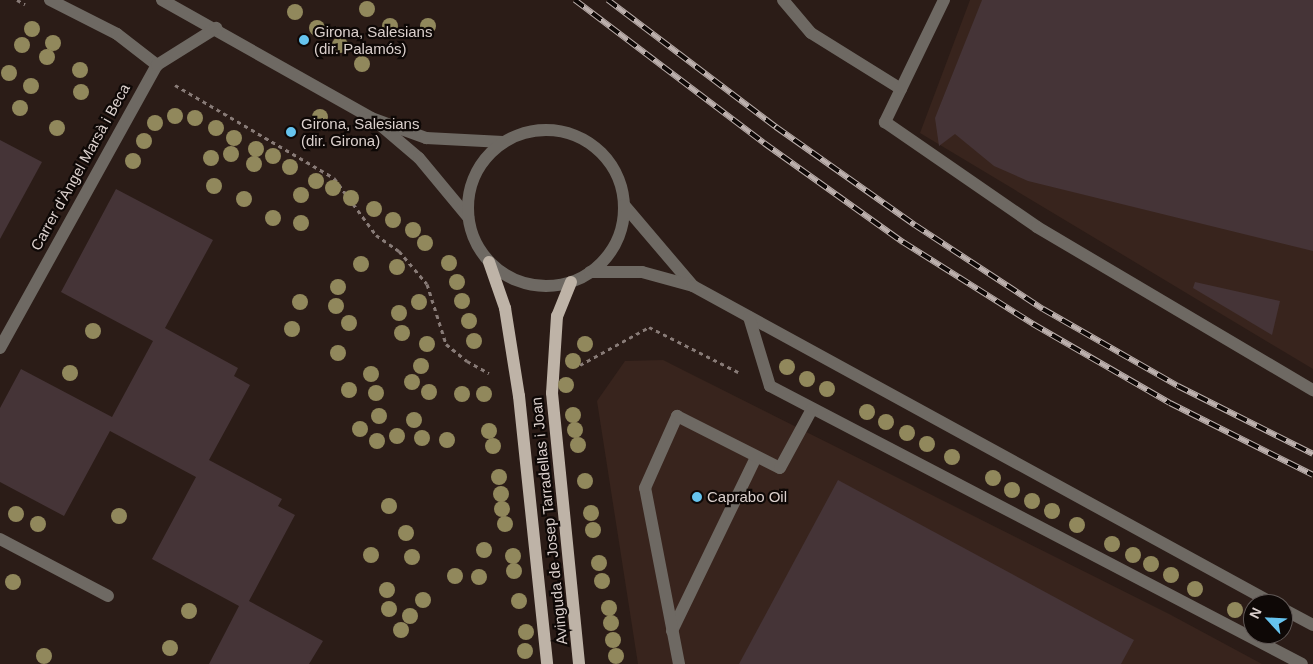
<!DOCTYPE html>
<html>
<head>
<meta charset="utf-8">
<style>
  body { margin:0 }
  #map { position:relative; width:1313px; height:664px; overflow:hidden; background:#2b1c17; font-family:Arial,sans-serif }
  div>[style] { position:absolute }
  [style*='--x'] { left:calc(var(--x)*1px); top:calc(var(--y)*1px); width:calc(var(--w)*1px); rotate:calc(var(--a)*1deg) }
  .built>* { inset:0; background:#38241d }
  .building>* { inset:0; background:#453437 }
  .path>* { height:3px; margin-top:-1.5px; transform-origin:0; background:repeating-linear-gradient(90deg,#887b77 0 4px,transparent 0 8px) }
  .minor>* { height:12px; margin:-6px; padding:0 6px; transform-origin:6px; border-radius:6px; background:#6e6963 }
  .minor>.ring { margin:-6px; padding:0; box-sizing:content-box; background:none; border:12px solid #6e6963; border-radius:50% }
  .major>* { height:12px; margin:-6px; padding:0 6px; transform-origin:6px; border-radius:6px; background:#beb3a7 }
  .rail>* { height:5.5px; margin-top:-2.75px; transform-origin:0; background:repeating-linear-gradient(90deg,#0e0806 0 11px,#bcb0ad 0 22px); box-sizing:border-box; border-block:1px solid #bcb0ad }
  .trees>* { width:16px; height:16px; margin:-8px; border-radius:50%; background:#91885c }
  .dots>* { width:14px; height:14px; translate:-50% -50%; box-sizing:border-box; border:2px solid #0e0806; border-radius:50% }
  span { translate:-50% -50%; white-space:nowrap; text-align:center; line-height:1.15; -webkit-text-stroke:4.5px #0e0806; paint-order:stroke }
  .poi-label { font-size:15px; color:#dbd0cd }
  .left { translate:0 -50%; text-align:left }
  .street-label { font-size:15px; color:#dbd0cd }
  .north { position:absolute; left:1243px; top:594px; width:50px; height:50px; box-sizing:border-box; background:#0e0806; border:1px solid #605856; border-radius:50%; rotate:295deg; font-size:14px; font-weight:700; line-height:20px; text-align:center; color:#dbd0cd }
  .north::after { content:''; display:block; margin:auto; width:18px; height:22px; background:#66c4ef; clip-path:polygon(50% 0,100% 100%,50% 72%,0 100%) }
</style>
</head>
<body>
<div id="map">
  <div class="built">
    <i style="clip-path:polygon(970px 0,1313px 0,1313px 369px,920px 133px)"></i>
    <i style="clip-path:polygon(663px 360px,1171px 615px,1262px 664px,638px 664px,597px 401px,625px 361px)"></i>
  </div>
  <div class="building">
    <i style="clip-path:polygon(982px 0,1313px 0,1313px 251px,1028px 181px,994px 166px,955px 134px,939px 146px,935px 118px)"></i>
    <i style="clip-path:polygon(0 140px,42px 162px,0 239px)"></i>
    <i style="clip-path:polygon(116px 189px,213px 240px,165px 328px,238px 368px,234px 376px,250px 385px,209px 460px,282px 499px,278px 506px,295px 515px,249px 601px,323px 641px,309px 664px,209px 664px,239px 606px,152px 559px,196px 477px,110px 431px,64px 516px,0 482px,0 408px,21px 369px,112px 417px,153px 341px,61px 292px)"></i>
    <i style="clip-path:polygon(1195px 282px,1280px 301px,1272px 335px,1193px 288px)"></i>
    <i style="clip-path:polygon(838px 480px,1134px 640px,1121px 664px,739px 664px)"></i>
  </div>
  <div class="path">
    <i style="--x:17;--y:0;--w:9;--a:27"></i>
    <i style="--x:175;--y:85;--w:184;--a:30.3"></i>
    <i style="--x:334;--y:178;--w:71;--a:53.6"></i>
    <i style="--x:376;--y:235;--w:28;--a:35"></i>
    <i style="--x:399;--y:251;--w:43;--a:49.7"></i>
    <i style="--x:427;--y:284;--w:63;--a:72.4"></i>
    <i style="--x:446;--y:344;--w:27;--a:39"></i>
    <i style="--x:467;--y:361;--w:25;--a:29"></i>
    <i style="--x:580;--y:365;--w:79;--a:-28.8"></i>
    <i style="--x:649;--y:327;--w:100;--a:26.8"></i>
  </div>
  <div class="minor">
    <i style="--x:50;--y:0;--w:75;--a:26.9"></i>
    <i style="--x:117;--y:34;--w:51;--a:37.8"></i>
    <i style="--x:162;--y:0;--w:240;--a:29.4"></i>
    <i style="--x:371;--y:118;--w:59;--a:20"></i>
    <i style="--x:426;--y:138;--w:77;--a:3"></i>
    <i style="--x:783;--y:0;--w:43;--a:49.7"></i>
    <i style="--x:811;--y:33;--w:106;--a:31.9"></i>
    <i style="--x:944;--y:0;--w:136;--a:115.8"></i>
    <i style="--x:885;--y:122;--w:185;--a:34.6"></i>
    <i style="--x:1037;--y:227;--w:321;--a:30.6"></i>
    <i style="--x:379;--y:124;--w:52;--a:40.4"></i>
    <i style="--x:419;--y:158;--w:77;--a:50.3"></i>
    <i class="ring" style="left:468px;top:130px;width:144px;height:144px"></i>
    <i style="--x:624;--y:205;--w:106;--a:49.6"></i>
    <i style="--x:590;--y:272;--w:52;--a:0"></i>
    <i style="--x:642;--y:272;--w:53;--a:15.4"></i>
    <i style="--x:693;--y:286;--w:662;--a:28.69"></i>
    <i style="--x:749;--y:317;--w:72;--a:73.1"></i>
    <i style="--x:770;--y:386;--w:600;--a:27.59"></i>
    <i style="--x:0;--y:348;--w:324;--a:-61"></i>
    <i style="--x:157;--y:65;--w:70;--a:-32.1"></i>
    <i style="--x:0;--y:539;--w:122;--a:27.8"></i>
    <i style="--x:1283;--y:609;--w:34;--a:28"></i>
    <i style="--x:672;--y:631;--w:193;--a:-64.2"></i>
    <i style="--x:679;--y:664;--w:179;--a:-100.9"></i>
    <i style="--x:645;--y:488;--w:79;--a:-66"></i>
    <i style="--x:677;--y:416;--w:115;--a:26.8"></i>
    <i style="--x:780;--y:468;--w:67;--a:-61.5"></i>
  </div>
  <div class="major">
    <i style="--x:489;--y:262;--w:49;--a:70.8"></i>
    <i style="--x:505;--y:308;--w:89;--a:81"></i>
    <i style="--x:519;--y:396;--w:269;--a:84"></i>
    <i style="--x:571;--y:282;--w:37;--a:112"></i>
    <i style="--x:557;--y:316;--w:77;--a:93.7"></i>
    <i style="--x:552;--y:393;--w:272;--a:84.3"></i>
  </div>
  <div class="rail">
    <i style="--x:575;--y:0;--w:237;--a:37.1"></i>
    <i style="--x:764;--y:143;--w:171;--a:35.5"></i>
    <i style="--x:903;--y:242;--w:154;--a:32.2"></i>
    <i style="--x:1033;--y:324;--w:158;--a:30"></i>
    <i style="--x:1170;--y:403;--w:160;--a:26.7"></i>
    <i style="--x:608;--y:0;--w:211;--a:37.1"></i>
    <i style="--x:776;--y:127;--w:170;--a:35.2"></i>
    <i style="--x:915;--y:225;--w:153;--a:33.3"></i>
    <i style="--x:1043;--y:309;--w:155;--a:29.7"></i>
    <i style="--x:1178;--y:386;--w:151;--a:26.7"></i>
  </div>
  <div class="trees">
    <i style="left:367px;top:9px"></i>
    <i style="left:295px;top:12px"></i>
    <i style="left:390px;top:26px"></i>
    <i style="left:428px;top:26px"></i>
    <i style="left:317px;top:28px"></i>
    <i style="left:32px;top:29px"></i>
    <i style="left:53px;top:43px"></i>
    <i style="left:22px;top:45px"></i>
    <i style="left:340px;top:45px"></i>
    <i style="left:47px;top:57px"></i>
    <i style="left:362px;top:64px"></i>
    <i style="left:80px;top:70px"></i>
    <i style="left:9px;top:73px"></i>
    <i style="left:31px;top:86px"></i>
    <i style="left:81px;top:92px"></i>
    <i style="left:20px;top:108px"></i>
    <i style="left:175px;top:116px"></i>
    <i style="left:320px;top:117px"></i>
    <i style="left:195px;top:118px"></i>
    <i style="left:155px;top:123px"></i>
    <i style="left:57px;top:128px"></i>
    <i style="left:216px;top:128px"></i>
    <i style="left:234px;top:138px"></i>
    <i style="left:144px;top:141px"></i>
    <i style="left:256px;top:149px"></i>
    <i style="left:231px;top:154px"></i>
    <i style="left:273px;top:156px"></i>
    <i style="left:211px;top:158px"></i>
    <i style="left:133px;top:161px"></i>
    <i style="left:254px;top:164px"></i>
    <i style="left:290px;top:167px"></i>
    <i style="left:316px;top:181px"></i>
    <i style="left:214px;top:186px"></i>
    <i style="left:333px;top:188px"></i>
    <i style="left:301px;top:195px"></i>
    <i style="left:351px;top:198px"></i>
    <i style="left:244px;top:199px"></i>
    <i style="left:374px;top:209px"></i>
    <i style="left:273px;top:218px"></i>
    <i style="left:393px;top:220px"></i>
    <i style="left:301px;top:223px"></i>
    <i style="left:413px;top:230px"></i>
    <i style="left:425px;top:243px"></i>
    <i style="left:449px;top:263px"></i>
    <i style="left:361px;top:264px"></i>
    <i style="left:397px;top:267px"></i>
    <i style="left:457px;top:282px"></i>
    <i style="left:338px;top:287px"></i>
    <i style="left:462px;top:301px"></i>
    <i style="left:300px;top:302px"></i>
    <i style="left:419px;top:302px"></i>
    <i style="left:336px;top:306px"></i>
    <i style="left:399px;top:313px"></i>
    <i style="left:469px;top:321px"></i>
    <i style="left:349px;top:323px"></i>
    <i style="left:292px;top:329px"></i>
    <i style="left:93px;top:331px"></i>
    <i style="left:402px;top:333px"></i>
    <i style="left:474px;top:341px"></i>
    <i style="left:427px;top:344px"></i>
    <i style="left:585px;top:344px"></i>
    <i style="left:338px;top:353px"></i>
    <i style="left:573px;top:361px"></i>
    <i style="left:421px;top:366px"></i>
    <i style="left:787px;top:367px"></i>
    <i style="left:70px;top:373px"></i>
    <i style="left:371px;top:374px"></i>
    <i style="left:807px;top:379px"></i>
    <i style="left:412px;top:382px"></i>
    <i style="left:566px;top:385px"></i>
    <i style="left:827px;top:389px"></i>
    <i style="left:349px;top:390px"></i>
    <i style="left:429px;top:392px"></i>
    <i style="left:376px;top:393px"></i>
    <i style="left:462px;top:394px"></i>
    <i style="left:484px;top:394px"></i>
    <i style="left:867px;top:412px"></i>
    <i style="left:573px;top:415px"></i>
    <i style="left:379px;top:416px"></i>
    <i style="left:414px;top:420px"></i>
    <i style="left:886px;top:422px"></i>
    <i style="left:360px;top:429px"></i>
    <i style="left:575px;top:430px"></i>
    <i style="left:489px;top:431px"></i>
    <i style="left:907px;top:433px"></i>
    <i style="left:397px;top:436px"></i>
    <i style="left:422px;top:438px"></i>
    <i style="left:447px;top:440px"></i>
    <i style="left:377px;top:441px"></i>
    <i style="left:927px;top:444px"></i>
    <i style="left:578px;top:445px"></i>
    <i style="left:493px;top:446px"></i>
    <i style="left:952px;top:457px"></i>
    <i style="left:499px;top:477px"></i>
    <i style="left:993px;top:478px"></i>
    <i style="left:585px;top:481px"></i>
    <i style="left:1012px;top:490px"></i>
    <i style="left:501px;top:494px"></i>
    <i style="left:1032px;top:501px"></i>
    <i style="left:389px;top:506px"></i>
    <i style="left:502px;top:509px"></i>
    <i style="left:1052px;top:511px"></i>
    <i style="left:591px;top:513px"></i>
    <i style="left:16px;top:514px"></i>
    <i style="left:119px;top:516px"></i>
    <i style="left:38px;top:524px"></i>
    <i style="left:505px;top:524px"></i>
    <i style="left:1077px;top:525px"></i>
    <i style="left:593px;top:530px"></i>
    <i style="left:406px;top:533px"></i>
    <i style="left:1112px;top:544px"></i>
    <i style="left:484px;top:550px"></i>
    <i style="left:371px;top:555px"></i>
    <i style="left:1133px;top:555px"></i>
    <i style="left:513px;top:556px"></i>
    <i style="left:412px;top:557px"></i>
    <i style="left:599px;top:563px"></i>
    <i style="left:1151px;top:564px"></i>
    <i style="left:514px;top:571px"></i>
    <i style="left:1171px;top:575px"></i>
    <i style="left:455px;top:576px"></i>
    <i style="left:479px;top:577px"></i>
    <i style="left:602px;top:581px"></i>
    <i style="left:13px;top:582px"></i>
    <i style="left:1195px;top:589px"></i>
    <i style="left:387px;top:590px"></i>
    <i style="left:423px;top:600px"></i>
    <i style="left:519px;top:601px"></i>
    <i style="left:609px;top:608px"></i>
    <i style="left:389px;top:609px"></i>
    <i style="left:1235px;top:610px"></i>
    <i style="left:189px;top:611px"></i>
    <i style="left:410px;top:616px"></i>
    <i style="left:611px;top:623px"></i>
    <i style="left:401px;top:630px"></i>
    <i style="left:526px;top:632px"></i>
    <i style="left:613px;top:640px"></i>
    <i style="left:170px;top:648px"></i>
    <i style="left:525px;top:651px"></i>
    <i style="left:44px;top:656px"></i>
    <i style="left:616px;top:656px"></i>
  </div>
  <div class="dots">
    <i style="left:304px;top:40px;background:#66c4ef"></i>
    <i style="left:291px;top:132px;background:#66c4ef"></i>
    <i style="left:697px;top:497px;background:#66c4ef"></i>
  </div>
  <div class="poi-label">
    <span class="left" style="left:314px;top:40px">Girona, Salesians<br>(dir. Palamós)</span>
    <span class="left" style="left:301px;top:132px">Girona, Salesians<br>(dir. Girona)</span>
    <span class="left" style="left:707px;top:497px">Caprabo Oil</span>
  </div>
  <div class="street-label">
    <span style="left:80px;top:167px;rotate:-61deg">Carrer d'Àngel Marsà i Beca</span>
    <span style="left:549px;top:521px;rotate:-96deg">Avinguda de Josep Tarradellas i Joan</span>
  </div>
  <div class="north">N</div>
</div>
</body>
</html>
